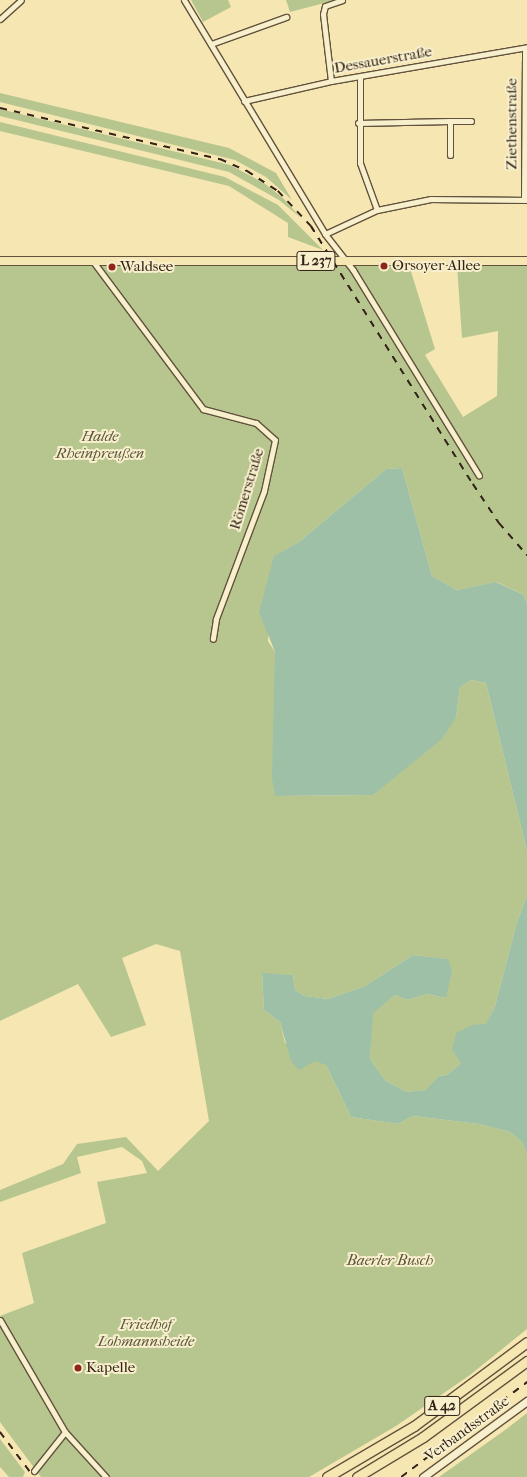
<!DOCTYPE html>
<html>
<head>
<meta charset="utf-8">
<style>
  body { margin:0 }
  #map { position:relative; width:527px; height:1477px; overflow:hidden; background:#f5e6b2; font-family:"IM FELL French Canon",serif }
  div>[style] { position:absolute }
  [style*='--x'] { left:calc(var(--x)*1px); top:calc(var(--y)*1px); width:calc(var(--w)*1px); rotate:calc(var(--a)*1deg) }
  .green>* { inset:0; background:#b7c68f }
  .water>* { inset:0; background:#9dc0a7 }
  .roads { filter:drop-shadow(1px 0 #62523d) drop-shadow(-1px 0 #62523d) drop-shadow(0 1px #62523d) drop-shadow(0 -1px #62523d) }
  .street>* { height:5px; margin:-2.5px; padding:0 2.5px; transform-origin:2.5px; border-radius:2.5px; background:#f8efcd }
  .secondary>* { height:7px; margin:-3.5px; padding:0 3.5px; transform-origin:3.5px; border-radius:3.5px; background:#f8efcd }
  .primary>* { height:8px; margin:-4px; padding:0 4px; transform-origin:4px; border-radius:4px; background:#f5e6b2 }
  .highway>* { height:9px; margin:-4.5px; padding:0 4.5px; transform-origin:4.5px; border-radius:4.5px; background:#f5e6b2 }
  .rail>* { height:1.5px; margin-top:-0.75px; transform-origin:0; background:repeating-linear-gradient(90deg,#312116 0 7px,transparent 0 14px) }
  .dots>* { width:11px; height:11px; translate:-50% -50%; box-sizing:border-box; border:2px solid #f8efcd; border-radius:50% }
  span { translate:-50% -50%; white-space:nowrap; text-align:center; line-height:1.15; -webkit-text-stroke:4px #f8efcd; paint-order:stroke }
  .shield-label span { padding:1px 3px; background:#f8efcd; border:1px solid; border-radius:3px; -webkit-text-stroke-width:0 }
  .shield-label { font-size:14px; color:#312116; font-weight:700 }
  .street-label { font-size:15px; color:#312116 }
  .poi-label { font-size:15px; color:#312116 }
  .left { translate:0 -50%; text-align:left }
  .park-label { font-size:15px; color:#59533a; font-style:italic }
</style>
</head>
<body>
<div id="map">
  <div class="green">
    <i style="clip-path:polygon(191px 0,228px 0,231px 7px,203px 22px)"></i>
    <i style="clip-path:polygon(286px 0,336px 0,290px 12px)"></i>
    <i style="clip-path:polygon(0 93px,229px 148px,276px 173px,292px 200px,266px 177px,235px 160px,0 102px)"></i>
    <i style="clip-path:polygon(0 109px,230px 165px,264px 183px,283px 198px,301px 218px,279px 200px,229px 172px,0 116px)"></i>
    <i style="clip-path:polygon(0 122px,225px 177px,278px 205px,323px 250px,288px 237px,288px 223px,229px 186px,0 131px)"></i>
    <i style="clip-path:polygon(99px 263px,409px 265px,435px 349px,425px 355px,463px 417px,497px 396px,498px 331px,462px 338px,457px 265px,527px 266px,527px 604px,524px 595px,497px 582px,457px 590px,432px 576px,402px 468px,386px 469px,299px 542px,275px 556px,268px 641px,275px 652px,276px 796px,373px 795px,456px 717px,460px 687px,471px 680px,486px 683px,527px 851px,527px 896px,517px 922px,495px 1006px,486px 1025px,473px 1025px,461px 1063px,447px 1075px,439px 1076px,427px 1090px,406px 1092px,385px 1080px,370px 1059px,372px 1013px,395px 995px,408px 1000px,427px 994px,446px 998px,447px 959px,413px 955px,365px 986px,328px 999px,305px 996px,295px 990px,293px 975px,262px 974px,264px 1010px,280px 1022px,285px 1043px,326px 1065px,351px 1117px,398px 1124px,413px 1116px,479px 1124px,510px 1132px,522px 1142px,527px 1154px,527px 1329px,470px 1375px,396px 1426px,309px 1477px,41px 1477px,0 1422px,0 1316px,34px 1303px,22px 1253px,106px 1223px,97px 1182px,147px 1173px,142px 1161px,122px 1147px,77px 1157px,81px 1173px,0 1202px,0 1190px,63px 1164px,77px 1144px,126px 1137px,158px 1171px,209px 1121px,180px 951px,156px 944px,122px 958px,146px 1025px,111px 1037px,78px 984px,0 1021px,0 265px)"></i>
    <i style="clip-path:polygon(527px 1413px,527px 1477px,439px 1477px,505px 1430px)"></i>
    <i style="clip-path:polygon(0 1439px,25px 1472px,23px 1477px,9px 1477px,0 1467px)"></i>
  </div>
  <div class="water">
    <i style="clip-path:polygon(402px 468px,432px 576px,457px 590px,496px 582px,524px 595px,527px 604px,527px 851px,486px 683px,471px 680px,460px 687px,456px 717px,442px 739px,373px 795px,275px 796px,272px 778px,275px 652px,259px 612px,274px 556px,299px 542px,386px 469px)"></i>
    <i style="clip-path:polygon(527px 896px,527px 1154px,522px 1142px,510px 1132px,479px 1124px,413px 1116px,398px 1124px,351px 1117px,326px 1065px,315px 1061px,299px 1070px,291px 1061px,280px 1022px,264px 1010px,262px 973px,293px 975px,295px 990px,305px 996px,328px 999px,365px 986px,413px 955px,448px 959px,452px 971px,446px 998px,427px 994px,408px 1000px,395px 995px,373px 1013px,370px 1059px,385px 1080px,406px 1092px,426px 1090px,439px 1076px,447px 1075px,461px 1063px,452px 1050px,456px 1033px,473px 1025px,486px 1024px,495px 1006px,517px 922px)"></i>
  </div>
  <div class="roads">
    <div class="street">
      <i style="--x:184;--y:0;--w:273;--a:58.9"></i>
      <i style="--x:325;--y:234;--w:46;--a:52.1"></i>
      <i style="--x:353;--y:270;--w:241;--a:58.5"></i>
      <i style="--x:0;--y:19;--w:28;--a:-42"></i>
      <i style="--x:211;--y:44;--w:80;--a:-19.8"></i>
      <i style="--x:360;--y:77;--w:86;--a:90"></i>
      <i style="--x:360;--y:163;--w:50;--a:70.1"></i>
      <i style="--x:331;--y:81;--w:67;--a:-96.8"></i>
      <i style="--x:323;--y:14;--w:8;--a:-76"></i>
      <i style="--x:325;--y:6;--w:18;--a:-19"></i>
      <i style="--x:244;--y:101;--w:89;--a:-12.9"></i>
      <i style="--x:331;--y:81;--w:199;--a:-9.8"></i>
      <i style="--x:358;--y:123;--w:92;--a:-1.2"></i>
      <i style="--x:450;--y:155;--w:34;--a:-90"></i>
      <i style="--x:450;--y:121;--w:21;--a:0"></i>
      <i style="--x:524;--y:200;--w:152;--a:-89.6"></i>
      <i style="--x:325;--y:234;--w:57;--a:-24.8"></i>
      <i style="--x:377;--y:210;--w:55;--a:-11.5"></i>
      <i style="--x:431;--y:199;--w:96;--a:0.6"></i>
      <i style="--x:92;--y:260;--w:186;--a:53.3"></i>
      <i style="--x:203;--y:409;--w:55;--a:14.8"></i>
      <i style="--x:256;--y:423;--w:25;--a:42"></i>
      <i style="--x:275;--y:440;--w:52;--a:102.2"></i>
      <i style="--x:264;--y:491;--w:137;--a:110.6"></i>
      <i style="--x:216;--y:619;--w:20;--a:99"></i>
      <i style="--x:0;--y:1320;--w:129;--a:59.9"></i>
      <i style="--x:65;--y:1432;--w:61;--a:47.7"></i>
      <i style="--x:34;--y:1471;--w:50;--a:-51.5"></i>
    </div>
    <div class="secondary">
      <i style="--x:423;--y:1477;--w:129;--a:-36.2"></i>
    </div>
    <div class="primary">
      <i style="--x:0;--y:261;--w:527;--a:0"></i>
    </div>
    <div class="highway">
      <i style="--x:327;--y:1477;--w:101;--a:-30.4"></i>
      <i style="--x:414;--y:1426;--w:141;--a:-36.6"></i>
      <i style="--x:357;--y:1477;--w:77;--a:-31.2"></i>
      <i style="--x:423;--y:1437;--w:129;--a:-36.2"></i>
    </div>
  </div>
  <div class="rail">
    <i style="--x:0;--y:108;--w:226;--a:13.1"></i>
    <i style="--x:220;--y:159;--w:30;--a:24"></i>
    <i style="--x:247;--y:171;--w:37;--a:33"></i>
    <i style="--x:278;--y:191;--w:48;--a:46.7"></i>
    <i style="--x:311;--y:226;--w:305;--a:57.9"></i>
    <i style="--x:473;--y:484;--w:47;--a:56.3"></i>
    <i style="--x:499;--y:523;--w:43;--a:48.8"></i>
    <i style="--x:0;--y:1432;--w:56;--a:52.9"></i>
    <i style="--x:401;--y:1477;--w:158;--a:-37"></i>
  </div>
  <div class="dots">
    <i style="left:384px;top:266px;background:#8f2418"></i>
    <i style="left:112px;top:267px;background:#8f2418"></i>
    <i style="left:78px;top:1368px;background:#8f2418"></i>
  </div>
  <div class="shield-label">
    <span style="left:316px;top:261px">L 237</span>
    <span style="left:442px;top:1406px">A 42</span>
  </div>
  <div class="street-label">
    <span style="left:383px;top:60px;rotate:-10deg">Dessauerstraße</span>
    <span style="left:512px;top:124px;rotate:-90deg">Ziethenstraße</span>
    <span style="left:247px;top:489px;rotate:-73deg">Römerstraße</span>
    <span style="left:467px;top:1429px;rotate:-36deg">Verbandsstraße</span>
  </div>
  <div class="poi-label">
    <span class="left" style="left:392px;top:266px">Orsoyer Allee</span>
    <span class="left" style="left:120px;top:267px">Waldsee</span>
    <span class="left" style="left:86px;top:1368px">Kapelle</span>
  </div>
  <div class="park-label">
    <span style="left:100px;top:445px">Halde<br>Rheinpreußen</span>
    <span style="left:390px;top:1261px">Baerler Busch</span>
    <span style="left:146px;top:1333px">Friedhof<br>Lohmannsheide</span>
  </div>
</div>
</body>
</html>
